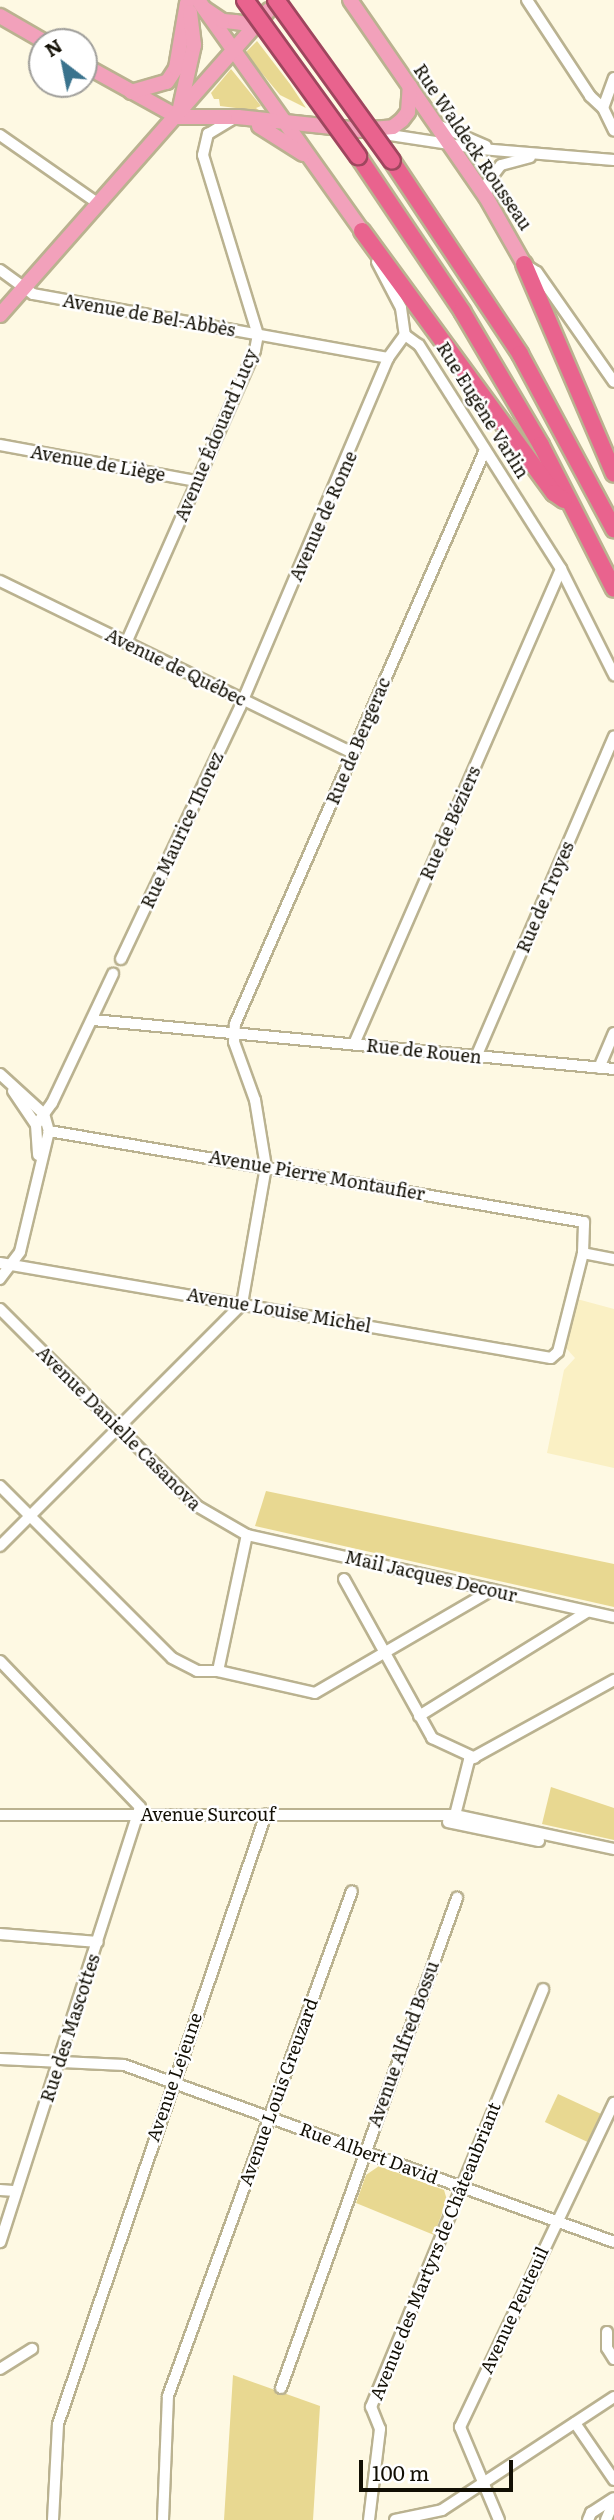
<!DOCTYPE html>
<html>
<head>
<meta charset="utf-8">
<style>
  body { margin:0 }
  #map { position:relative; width:614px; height:2520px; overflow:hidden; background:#fef9e3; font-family:Literata,serif }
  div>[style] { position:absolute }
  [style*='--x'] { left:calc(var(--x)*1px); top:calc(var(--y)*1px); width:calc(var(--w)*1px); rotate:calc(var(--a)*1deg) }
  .built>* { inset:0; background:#faf0c4 }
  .green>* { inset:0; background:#e8d891; transform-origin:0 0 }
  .roads { filter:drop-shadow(2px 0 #bab290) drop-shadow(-2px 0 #bab290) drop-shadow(0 2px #bab290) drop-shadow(0 -2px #bab290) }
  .minor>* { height:10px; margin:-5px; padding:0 5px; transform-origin:5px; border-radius:5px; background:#fff }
  .major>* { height:14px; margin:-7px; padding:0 7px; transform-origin:7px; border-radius:7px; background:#f2a1bb }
  .highway>* { height:16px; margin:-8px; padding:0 8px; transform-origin:8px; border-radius:8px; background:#e9638e }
  .bridges { filter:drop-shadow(2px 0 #9e465e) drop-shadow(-2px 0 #9e465e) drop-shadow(0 2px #9e465e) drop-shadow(0 -2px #9e465e) }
  .highway-bridge>* { height:16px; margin:-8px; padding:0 8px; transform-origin:8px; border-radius:8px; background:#e9638e }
  span { translate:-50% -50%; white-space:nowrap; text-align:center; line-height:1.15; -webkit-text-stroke:5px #fff; paint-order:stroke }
  .street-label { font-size:18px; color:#120f04 }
  .north { position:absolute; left:28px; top:28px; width:70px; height:70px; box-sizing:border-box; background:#fff; border:2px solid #a09f9b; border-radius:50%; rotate:328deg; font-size:19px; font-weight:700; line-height:28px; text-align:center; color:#120f04 }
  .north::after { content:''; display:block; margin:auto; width:24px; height:32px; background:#3a738d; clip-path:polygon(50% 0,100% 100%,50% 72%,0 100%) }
  .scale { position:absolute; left:359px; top:2460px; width:154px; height:32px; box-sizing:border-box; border:4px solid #120f04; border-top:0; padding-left:9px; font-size:21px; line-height:24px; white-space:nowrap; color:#120f04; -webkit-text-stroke:5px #fff; paint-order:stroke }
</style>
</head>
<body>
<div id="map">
  <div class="built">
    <i style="clip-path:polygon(577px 1299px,614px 1309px,614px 1468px,547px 1453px,564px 1370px,575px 1358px,566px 1348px)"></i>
  </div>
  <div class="green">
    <i style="clip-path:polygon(257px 41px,290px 84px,306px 108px,280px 95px,245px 53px)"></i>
    <i style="clip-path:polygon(231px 69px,261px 106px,256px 108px,260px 111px,220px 106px,219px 99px,214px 99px,211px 93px)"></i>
    <i style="clip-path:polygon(266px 1491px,614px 1564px,614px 1607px,255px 1526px)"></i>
    <i style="clip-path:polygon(551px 1787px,614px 1808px,614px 1840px,542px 1824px)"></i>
    <i style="left:558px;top:2094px;width:47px;height:31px;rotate:25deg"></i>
    <i style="clip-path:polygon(379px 2166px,444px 2190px,447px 2200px,434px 2235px,356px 2203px,366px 2175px)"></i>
    <i style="clip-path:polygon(233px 2375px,320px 2406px,313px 2520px,224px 2520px)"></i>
  </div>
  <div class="roads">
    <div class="minor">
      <i style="--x:527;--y:0;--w:115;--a:56.7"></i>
      <i style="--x:590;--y:96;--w:18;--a:43"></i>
      <i style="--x:603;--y:108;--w:25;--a:64"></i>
      <i style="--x:603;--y:108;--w:32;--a:-70"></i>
      <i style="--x:440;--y:126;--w:50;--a:23.5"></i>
      <i style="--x:377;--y:133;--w:105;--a:8.7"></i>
      <i style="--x:481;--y:149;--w:133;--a:4.7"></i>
      <i style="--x:0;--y:135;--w:121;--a:34.9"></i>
      <i style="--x:486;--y:197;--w:15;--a:-82"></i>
      <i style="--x:488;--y:182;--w:21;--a:-53"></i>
      <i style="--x:501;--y:165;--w:30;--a:-15"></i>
      <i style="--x:377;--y:262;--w:52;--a:62.4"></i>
      <i style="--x:401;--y:308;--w:27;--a:82"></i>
      <i style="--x:405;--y:335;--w:17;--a:36"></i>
      <i style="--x:419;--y:345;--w:265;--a:57.6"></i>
      <i style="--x:561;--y:569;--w:119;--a:63.4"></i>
      <i style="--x:524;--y:264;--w:15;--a:32"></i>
      <i style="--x:537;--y:272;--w:134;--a:55"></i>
      <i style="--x:0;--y:270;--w:41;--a:36"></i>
      <i style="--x:33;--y:294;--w:361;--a:10.2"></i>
      <i style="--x:0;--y:445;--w:199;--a:10.4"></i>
      <i style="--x:0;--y:581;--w:392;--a:26"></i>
      <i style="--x:126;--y:643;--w:320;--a:-66.2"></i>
      <i style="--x:255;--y:350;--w:15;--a:-79"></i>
      <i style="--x:258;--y:335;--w:188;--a:-107"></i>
      <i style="--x:203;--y:155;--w:22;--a:-77"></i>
      <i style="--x:208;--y:134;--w:29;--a:-31"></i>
      <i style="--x:121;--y:959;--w:279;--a:-64.7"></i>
      <i style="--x:240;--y:707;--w:379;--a:-67"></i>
      <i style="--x:388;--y:358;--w:29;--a:-54"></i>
      <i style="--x:93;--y:1020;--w:523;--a:5.37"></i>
      <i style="--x:354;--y:1044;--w:518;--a:-66.45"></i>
      <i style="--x:476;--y:1057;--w:349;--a:-66.7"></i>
      <i style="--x:599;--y:1068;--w:38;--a:-67"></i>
      <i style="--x:0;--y:1074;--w:59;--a:42.3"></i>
      <i style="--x:44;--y:1114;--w:18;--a:74"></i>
      <i style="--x:49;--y:1131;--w:124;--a:103.5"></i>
      <i style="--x:20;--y:1252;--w:34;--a:127"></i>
      <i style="--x:13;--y:1091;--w:41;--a:55.9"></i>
      <i style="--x:36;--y:1125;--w:30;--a:86"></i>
      <i style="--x:36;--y:1125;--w:27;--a:-54"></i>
      <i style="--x:52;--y:1103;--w:143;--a:-64.7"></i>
      <i style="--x:583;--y:1253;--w:32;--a:11"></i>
      <i style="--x:0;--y:1263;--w:559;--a:9.78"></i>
      <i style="--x:551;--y:1358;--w:9;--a:-41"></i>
      <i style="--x:558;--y:1352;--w:102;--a:-75.8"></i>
      <i style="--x:583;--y:1253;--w:31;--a:-88"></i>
      <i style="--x:584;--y:1222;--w:543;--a:-170.35"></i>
      <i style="--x:0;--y:1309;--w:279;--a:45"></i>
      <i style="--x:197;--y:1506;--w:58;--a:30.1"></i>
      <i style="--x:247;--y:1535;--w:376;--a:12.6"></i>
      <i style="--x:0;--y:1486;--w:243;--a:45"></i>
      <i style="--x:172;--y:1658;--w:28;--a:27"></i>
      <i style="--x:197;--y:1671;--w:21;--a:0"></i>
      <i style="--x:218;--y:1671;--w:99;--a:12.8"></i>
      <i style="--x:315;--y:1693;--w:205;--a:-30.2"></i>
      <i style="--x:0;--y:1546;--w:342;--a:-45"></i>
      <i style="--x:242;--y:1304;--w:139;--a:-80.1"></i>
      <i style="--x:266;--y:1167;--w:68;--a:-99.3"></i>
      <i style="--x:255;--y:1100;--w:62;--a:-109.9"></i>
      <i style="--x:234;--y:1042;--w:18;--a:-87"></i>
      <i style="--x:235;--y:1024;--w:626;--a:-66.46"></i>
      <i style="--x:344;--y:1579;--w:182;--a:61"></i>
      <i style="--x:432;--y:1738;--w:47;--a:24.9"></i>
      <i style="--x:0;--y:1661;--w:202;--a:46.2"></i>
      <i style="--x:140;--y:1807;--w:457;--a:107.8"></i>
      <i style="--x:218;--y:1671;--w:139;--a:-78"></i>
      <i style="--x:419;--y:1716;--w:198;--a:-31.8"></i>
      <i style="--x:0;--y:1815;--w:455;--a:0"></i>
      <i style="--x:455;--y:1815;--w:163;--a:12.1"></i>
      <i style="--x:448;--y:1822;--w:93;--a:11.8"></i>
      <i style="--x:453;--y:1823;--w:65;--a:-75.7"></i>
      <i style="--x:469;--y:1760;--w:166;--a:-28.9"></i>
      <i style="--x:0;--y:1934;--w:98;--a:4.7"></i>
      <i style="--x:0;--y:2059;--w:124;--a:2.8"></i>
      <i style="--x:124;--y:2065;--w:521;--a:19.86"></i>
      <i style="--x:0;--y:2190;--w:16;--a:4"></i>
      <i style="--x:607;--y:2332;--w:16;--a:90"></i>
      <i style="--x:607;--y:2348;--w:13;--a:58"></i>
      <i style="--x:0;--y:2369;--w:38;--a:-32"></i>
      <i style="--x:281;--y:2388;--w:521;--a:-70.24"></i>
      <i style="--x:575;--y:2423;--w:69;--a:55.6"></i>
      <i style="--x:53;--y:2520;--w:96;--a:-87"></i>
      <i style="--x:58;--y:2424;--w:644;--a:-71.17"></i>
      <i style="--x:163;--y:2520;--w:124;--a:-87.7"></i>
      <i style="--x:168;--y:2396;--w:537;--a:-69.98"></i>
      <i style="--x:369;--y:2520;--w:92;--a:-83.1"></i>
      <i style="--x:380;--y:2429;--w:24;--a:-112"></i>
      <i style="--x:371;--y:2407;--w:452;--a:-67.6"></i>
      <i style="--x:395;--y:2520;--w:48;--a:-12"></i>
      <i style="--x:442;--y:2510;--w:206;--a:-33.3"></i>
      <i style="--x:499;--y:2520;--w:101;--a:-112.8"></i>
      <i style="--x:460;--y:2427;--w:359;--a:-64.6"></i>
      <i style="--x:588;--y:2520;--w:8;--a:-67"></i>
      <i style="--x:591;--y:2513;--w:27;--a:-33"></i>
      <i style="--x:606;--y:2520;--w:21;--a:-67"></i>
    </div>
    <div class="major">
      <i style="--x:198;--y:0;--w:283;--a:54.6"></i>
      <i style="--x:350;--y:0;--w:239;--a:55.4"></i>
      <i style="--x:486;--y:197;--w:77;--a:60.4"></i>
      <i style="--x:205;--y:9;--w:22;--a:34"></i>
      <i style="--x:223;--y:21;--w:12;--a:5"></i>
      <i style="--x:235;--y:22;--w:12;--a:9"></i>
      <i style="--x:247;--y:24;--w:14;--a:-34"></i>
      <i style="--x:0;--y:16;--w:52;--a:30"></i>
      <i style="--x:84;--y:65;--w:107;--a:29"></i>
      <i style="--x:178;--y:117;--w:60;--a:0"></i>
      <i style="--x:238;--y:117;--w:123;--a:6.1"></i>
      <i style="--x:360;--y:130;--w:33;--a:-5"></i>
      <i style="--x:393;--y:127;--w:11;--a:-38"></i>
      <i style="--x:402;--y:120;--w:10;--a:-53"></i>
      <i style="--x:408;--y:112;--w:26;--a:-86"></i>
      <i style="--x:131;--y:92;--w:37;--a:-16"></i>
      <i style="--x:167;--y:82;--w:17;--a:-57"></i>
      <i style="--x:176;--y:68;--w:66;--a:-80.4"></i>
      <i style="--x:179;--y:112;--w:69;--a:-77.4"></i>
      <i style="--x:194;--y:45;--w:33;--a:-97"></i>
      <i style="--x:259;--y:126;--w:52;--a:32.5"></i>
      <i style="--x:0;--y:315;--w:407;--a:-48.6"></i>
    </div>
    <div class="highway">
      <i style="--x:358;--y:156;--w:187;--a:56.1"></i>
      <i style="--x:462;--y:311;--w:156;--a:59.5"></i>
      <i style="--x:541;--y:445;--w:161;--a:63.1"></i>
      <i style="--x:392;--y:161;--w:232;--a:56.4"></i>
      <i style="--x:520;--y:354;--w:199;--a:61.8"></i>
      <i style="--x:362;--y:231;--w:325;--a:53.8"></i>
      <i style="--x:554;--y:493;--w:12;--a:35"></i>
      <i style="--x:524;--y:264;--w:228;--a:66.8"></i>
    </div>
  </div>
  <div class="bridges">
    <div class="highway-bridge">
      <i style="--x:245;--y:0;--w:193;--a:54.1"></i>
      <i style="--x:276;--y:0;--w:198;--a:54.2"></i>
    </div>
  </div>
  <div class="street-label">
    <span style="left:473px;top:147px;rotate:56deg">Rue Waldeck Rousseau</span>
    <span style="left:149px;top:315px;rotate:10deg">Avenue de Bel-Abbès</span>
    <span style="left:483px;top:410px;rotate:58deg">Rue Eugène Varlin</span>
    <span style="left:216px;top:435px;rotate:-67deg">Avenue Édouard Lucy</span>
    <span style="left:98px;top:463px;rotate:10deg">Avenue de Liège</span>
    <span style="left:323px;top:516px;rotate:-66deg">Avenue de Rome</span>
    <span style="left:176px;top:667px;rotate:26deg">Avenue de Québec</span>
    <span style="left:358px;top:741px;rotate:-67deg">Rue de Bergerac</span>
    <span style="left:450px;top:823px;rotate:-66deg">Rue de Béziers</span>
    <span style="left:182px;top:830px;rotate:-65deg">Rue Maurice Thorez</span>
    <span style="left:545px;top:897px;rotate:-67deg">Rue de Troyes</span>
    <span style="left:424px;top:1051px;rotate:6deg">Rue de Rouen</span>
    <span style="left:317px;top:1175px;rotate:10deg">Avenue Pierre Montaufier</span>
    <span style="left:279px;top:1310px;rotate:10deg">Avenue Louise Michel</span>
    <span style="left:119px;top:1428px;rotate:45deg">Avenue Danielle Casanova</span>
    <span style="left:431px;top:1576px;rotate:13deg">Mail Jacques Decour</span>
    <span style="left:208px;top:1814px">Avenue Surcouf</span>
    <span style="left:70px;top:2028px;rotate:-72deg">Rue des Mascottes</span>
    <span style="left:403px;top:2044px;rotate:-70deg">Avenue Alfred Bossu</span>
    <span style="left:174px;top:2077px;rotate:-71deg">Avenue Lejeune</span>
    <span style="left:278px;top:2092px;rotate:-70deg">Avenue Louis Greuzard</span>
    <span style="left:369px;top:2153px;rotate:20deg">Rue Albert David</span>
    <span style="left:435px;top:2251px;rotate:-68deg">Avenue des Martyrs de Châteaubriant</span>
    <span style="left:514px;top:2310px;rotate:-65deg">Avenue Peuteuil</span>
  </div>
  <div class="north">N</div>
  <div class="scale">100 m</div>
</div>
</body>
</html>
